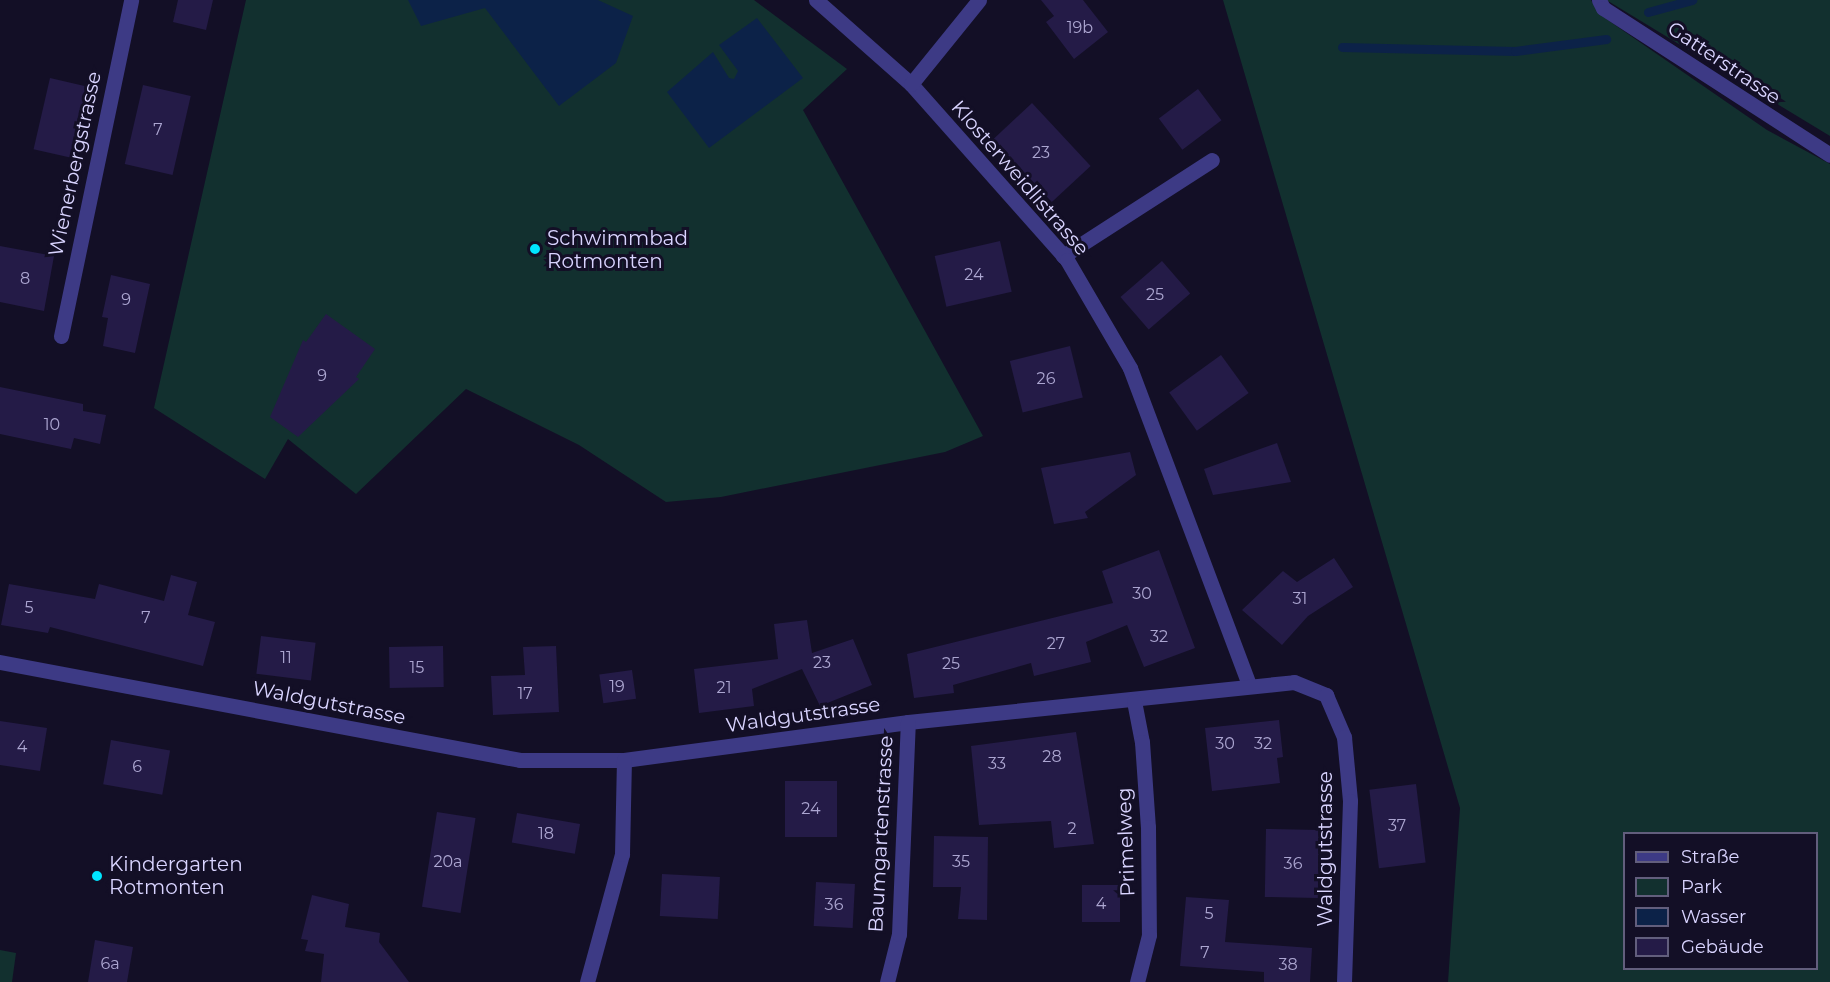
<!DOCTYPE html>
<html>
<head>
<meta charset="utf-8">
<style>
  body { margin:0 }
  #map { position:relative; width:1830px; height:982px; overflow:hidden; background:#130f26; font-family:Montserrat,sans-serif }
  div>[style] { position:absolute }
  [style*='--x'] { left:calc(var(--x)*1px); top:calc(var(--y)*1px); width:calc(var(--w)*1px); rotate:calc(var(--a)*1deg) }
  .green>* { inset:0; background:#12302f }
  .water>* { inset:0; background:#0c2248 }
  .stream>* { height:9px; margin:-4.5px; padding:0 4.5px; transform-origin:4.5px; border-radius:4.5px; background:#0c2248 }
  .building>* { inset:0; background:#241b47; transform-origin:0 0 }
  .lane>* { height:15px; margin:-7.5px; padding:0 7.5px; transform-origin:7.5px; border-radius:7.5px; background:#3d3a85 }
  .street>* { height:15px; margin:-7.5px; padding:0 7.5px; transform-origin:7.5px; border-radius:7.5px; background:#3d3a85 }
  .dots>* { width:16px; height:16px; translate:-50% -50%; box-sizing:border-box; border:3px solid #130f26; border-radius:50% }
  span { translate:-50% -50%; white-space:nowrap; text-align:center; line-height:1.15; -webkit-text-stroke:6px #130f26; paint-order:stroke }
  .number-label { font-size:16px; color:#aca6d1 }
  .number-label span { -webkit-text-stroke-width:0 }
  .street-label { font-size:20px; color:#d9d4ff }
  .poi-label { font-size:20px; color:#d9d4ff }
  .left { translate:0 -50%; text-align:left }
  .legend { position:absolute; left:1623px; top:832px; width:195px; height:138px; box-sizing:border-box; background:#130f26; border:2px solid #625e7d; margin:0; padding:8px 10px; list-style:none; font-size:18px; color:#d9d4ff }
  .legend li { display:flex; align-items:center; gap:12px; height:30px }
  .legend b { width:30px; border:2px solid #625e7d }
</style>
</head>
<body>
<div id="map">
  <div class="green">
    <i style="clip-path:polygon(246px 0,754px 0,847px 69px,803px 110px,983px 436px,945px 452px,721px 497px,666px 502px,579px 445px,466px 389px,356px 494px,288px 439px,265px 479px,154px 408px)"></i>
    <i style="clip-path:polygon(evenodd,1223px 0,1591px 0,1599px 14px,1767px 130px,1830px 164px,1830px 982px,1448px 982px,1460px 808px,1223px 0,1624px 834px,1816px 834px,1816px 968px,1624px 968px,1624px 834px)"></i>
    <i style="clip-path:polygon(1607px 0,1830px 0,1830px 136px,1608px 1px)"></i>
    <i style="clip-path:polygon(0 950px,16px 953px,12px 982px,0 982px)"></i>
  </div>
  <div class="water">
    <i style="clip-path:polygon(408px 0,598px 0,633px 16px,616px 63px,559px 106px,485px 8px,421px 26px)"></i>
    <i style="clip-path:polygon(757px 18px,803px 78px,709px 148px,667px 92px,713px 52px,729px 78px,734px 79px,738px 71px,719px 45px)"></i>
  </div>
  <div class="stream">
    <i style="--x:1648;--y:12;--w:46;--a:-15.3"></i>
    <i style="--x:1342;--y:47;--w:173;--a:1.3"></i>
    <i style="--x:1515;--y:51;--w:92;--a:-7.5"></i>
  </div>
  <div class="building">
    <i style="clip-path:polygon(178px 0,213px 0,206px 30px,173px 22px)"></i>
    <i style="clip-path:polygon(1041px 0,1083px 0,1108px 32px,1074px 59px,1046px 22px,1054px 16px)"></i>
    <i style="left:50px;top:78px;width:41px;height:73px;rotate:13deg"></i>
    <i style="left:143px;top:85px;width:49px;height:81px;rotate:13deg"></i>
    <i style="left:1198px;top:89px;width:39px;height:49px;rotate:53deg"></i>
    <i style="left:1032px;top:103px;width:86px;height:53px;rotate:47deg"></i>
    <i style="left:1000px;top:241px;width:52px;height:67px;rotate:77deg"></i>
    <i style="clip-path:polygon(0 246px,54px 256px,44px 311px,0 302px)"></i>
    <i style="left:1162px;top:261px;width:43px;height:55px;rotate:49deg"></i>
    <i style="clip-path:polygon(111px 275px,150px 284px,135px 353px,103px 346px,108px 318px,102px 317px)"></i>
    <i style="clip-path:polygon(326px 314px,375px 349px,356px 377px,359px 379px,298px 437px,270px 417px,303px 340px,306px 342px)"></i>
    <i style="left:1070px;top:346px;width:53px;height:62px;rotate:76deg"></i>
    <i style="left:1221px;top:355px;width:47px;height:64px;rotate:54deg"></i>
    <i style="clip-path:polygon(0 387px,83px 404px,83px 411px,106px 415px,100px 444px,74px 438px,71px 449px,0 434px)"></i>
    <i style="clip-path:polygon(1277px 443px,1291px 482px,1213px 495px,1204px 469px)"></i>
    <i style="clip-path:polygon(1130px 452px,1136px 475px,1085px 512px,1088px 518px,1054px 524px,1041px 468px)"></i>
    <i style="clip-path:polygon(1159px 550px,1195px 648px,1144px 667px,1127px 625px,1086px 642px,1091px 662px,1034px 676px,1031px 663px,953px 685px,954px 693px,914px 698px,907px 654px,1113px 603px,1102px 571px)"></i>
    <i style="clip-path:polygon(1334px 558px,1353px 587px,1308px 616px,1282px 645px,1242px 610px,1283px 571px,1297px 582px)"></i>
    <i style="clip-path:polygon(171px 575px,197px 582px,188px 615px,215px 622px,203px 666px,50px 627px,48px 633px,1px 625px,9px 584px,95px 599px,99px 584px,164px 601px)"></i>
    <i style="clip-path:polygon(807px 620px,812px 653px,853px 639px,872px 685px,820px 706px,802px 669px,752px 689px,754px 706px,699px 713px,694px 669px,778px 659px,774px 624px)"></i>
    <i style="left:261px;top:636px;width:55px;height:38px;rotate:7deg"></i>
    <i style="left:443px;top:646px;width:41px;height:54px;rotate:89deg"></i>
    <i style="clip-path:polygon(556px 646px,559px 712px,493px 715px,491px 676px,525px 675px,523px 647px)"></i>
    <i style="left:632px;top:670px;width:29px;height:33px;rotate:82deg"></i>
    <i style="clip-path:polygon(1279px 720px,1283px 757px,1277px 758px,1280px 783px,1212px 791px,1205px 728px)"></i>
    <i style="clip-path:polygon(0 721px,47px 728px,40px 771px,0 765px)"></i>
    <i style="clip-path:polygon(1076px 732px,1094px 844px,1054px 848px,1051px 821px,979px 825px,971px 746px)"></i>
    <i style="left:111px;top:740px;width:60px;height:45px;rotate:10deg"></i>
    <i style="left:785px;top:781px;width:52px;height:56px"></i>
    <i style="left:1416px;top:784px;width:79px;height:47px;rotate:83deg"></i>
    <i style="left:437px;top:812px;width:39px;height:96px;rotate:9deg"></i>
    <i style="left:517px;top:813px;width:64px;height:30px;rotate:10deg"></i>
    <i style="left:1266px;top:829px;width:53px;height:68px;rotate:1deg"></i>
    <i style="clip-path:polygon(934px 836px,988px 837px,987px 920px,958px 919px,961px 887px,933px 887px)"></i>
    <i style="left:662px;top:874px;width:58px;height:42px;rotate:3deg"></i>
    <i style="left:816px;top:882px;width:39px;height:44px;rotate:3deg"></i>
    <i style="left:1082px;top:885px;width:38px;height:37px"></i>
    <i style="clip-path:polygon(312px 895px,349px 904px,345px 927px,380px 933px,379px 942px,409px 982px,321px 982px,324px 954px,305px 951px,308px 940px,301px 939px)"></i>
    <i style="clip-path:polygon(1186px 897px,1229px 900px,1225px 942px,1312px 948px,1310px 982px,1264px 982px,1264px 972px,1180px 966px)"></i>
    <i style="clip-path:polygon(95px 940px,133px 947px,127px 982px,88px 982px)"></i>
  </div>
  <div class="lane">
    <i style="--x:1063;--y:256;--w:177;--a:-32.8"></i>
  </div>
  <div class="street">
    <i style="--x:816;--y:0;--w:127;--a:41.5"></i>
    <i style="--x:911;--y:84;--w:235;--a:48.4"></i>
    <i style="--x:1067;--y:260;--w:125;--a:59.7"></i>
    <i style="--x:1130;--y:368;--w:339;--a:69.4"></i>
    <i style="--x:1599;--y:0;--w:9;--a:63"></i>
    <i style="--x:1603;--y:8;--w:270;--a:32.9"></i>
    <i style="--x:911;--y:84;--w:108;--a:-51"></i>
    <i style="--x:61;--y:336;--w:343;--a:-78.2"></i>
    <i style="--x:0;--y:662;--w:529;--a:10.67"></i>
    <i style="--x:520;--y:760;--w:104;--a:0"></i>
    <i style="--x:624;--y:760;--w:287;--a:-7.6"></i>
    <i style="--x:908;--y:722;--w:388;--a:-5.9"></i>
    <i style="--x:1294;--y:682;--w:35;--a:22"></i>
    <i style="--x:1326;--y:695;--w:46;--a:66.8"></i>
    <i style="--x:1344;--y:737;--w:64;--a:84.6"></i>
    <i style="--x:1350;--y:801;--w:181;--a:91.9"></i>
    <i style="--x:1134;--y:701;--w:42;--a:79"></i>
    <i style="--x:1142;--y:742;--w:85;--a:86"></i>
    <i style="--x:1148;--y:827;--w:108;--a:89.5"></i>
    <i style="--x:1149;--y:935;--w:49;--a:104.3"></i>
    <i style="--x:587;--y:982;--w:133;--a:-74.7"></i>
    <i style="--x:622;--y:854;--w:94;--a:-88.8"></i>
    <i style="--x:887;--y:982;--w:49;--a:-76"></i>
    <i style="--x:899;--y:934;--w:212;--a:-87.6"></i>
  </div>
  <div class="dots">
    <i style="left:535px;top:249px;background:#00e5ff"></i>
    <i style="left:97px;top:876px;background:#00e5ff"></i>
  </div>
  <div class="number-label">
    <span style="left:1080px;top:28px">19b</span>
    <span style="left:158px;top:130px">7</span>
    <span style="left:1041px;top:153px">23</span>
    <span style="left:974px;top:275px">24</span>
    <span style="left:25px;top:279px">8</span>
    <span style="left:1155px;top:295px">25</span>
    <span style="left:126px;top:300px">9</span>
    <span style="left:322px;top:376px">9</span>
    <span style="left:1046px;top:379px">26</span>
    <span style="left:52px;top:425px">10</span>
    <span style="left:1142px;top:594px">30</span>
    <span style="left:1300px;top:599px">31</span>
    <span style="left:29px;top:608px">5</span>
    <span style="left:146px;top:618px">7</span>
    <span style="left:1159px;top:637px">32</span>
    <span style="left:1056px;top:644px">27</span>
    <span style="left:286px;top:658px">11</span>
    <span style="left:822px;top:663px">23</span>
    <span style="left:951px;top:664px">25</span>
    <span style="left:417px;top:668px">15</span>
    <span style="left:617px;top:687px">19</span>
    <span style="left:724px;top:688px">21</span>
    <span style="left:525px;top:694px">17</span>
    <span style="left:1225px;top:744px">30</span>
    <span style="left:1263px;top:744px">32</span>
    <span style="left:22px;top:747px">4</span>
    <span style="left:1052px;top:757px">28</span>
    <span style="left:997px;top:764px">33</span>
    <span style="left:137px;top:767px">6</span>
    <span style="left:811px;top:809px">24</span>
    <span style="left:1397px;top:826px">37</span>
    <span style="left:1072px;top:829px">2</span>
    <span style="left:546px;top:834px">18</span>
    <span style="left:448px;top:862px">20a</span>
    <span style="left:961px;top:862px">35</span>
    <span style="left:1293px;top:864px">36</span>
    <span style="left:1101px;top:904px">4</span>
    <span style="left:834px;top:905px">36</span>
    <span style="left:1209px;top:914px">5</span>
    <span style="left:1205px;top:953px">7</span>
    <span style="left:110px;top:964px">6a</span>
    <span style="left:1288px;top:965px">38</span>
  </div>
  <div class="street-label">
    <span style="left:1724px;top:63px;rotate:34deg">Gatterstrasse</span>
    <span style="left:75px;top:164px;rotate:-78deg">Wienerbergstrasse</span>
    <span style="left:1020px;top:178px;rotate:49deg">Klosterweidlistrasse</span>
    <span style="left:329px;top:703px;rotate:11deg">Waldgutstrasse</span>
    <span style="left:803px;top:715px;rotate:-8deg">Waldgutstrasse</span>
    <span style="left:881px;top:834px;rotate:-87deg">Baumgartenstrasse</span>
    <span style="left:1126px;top:842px;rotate:-92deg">Primelweg</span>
    <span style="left:1325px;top:849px;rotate:-90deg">Waldgutstrasse</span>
  </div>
  <div class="poi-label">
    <span class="left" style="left:547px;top:250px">Schwimmbad<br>Rotmonten</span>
    <span class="left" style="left:109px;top:876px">Kindergarten<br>Rotmonten</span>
  </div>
  <ul class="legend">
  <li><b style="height:8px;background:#3d3a85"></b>Straße</li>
  <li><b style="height:16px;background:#12302f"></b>Park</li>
  <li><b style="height:16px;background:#0c2248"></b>Wasser</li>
  <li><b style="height:16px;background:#241b47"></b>Gebäude</li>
  </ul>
</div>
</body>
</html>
